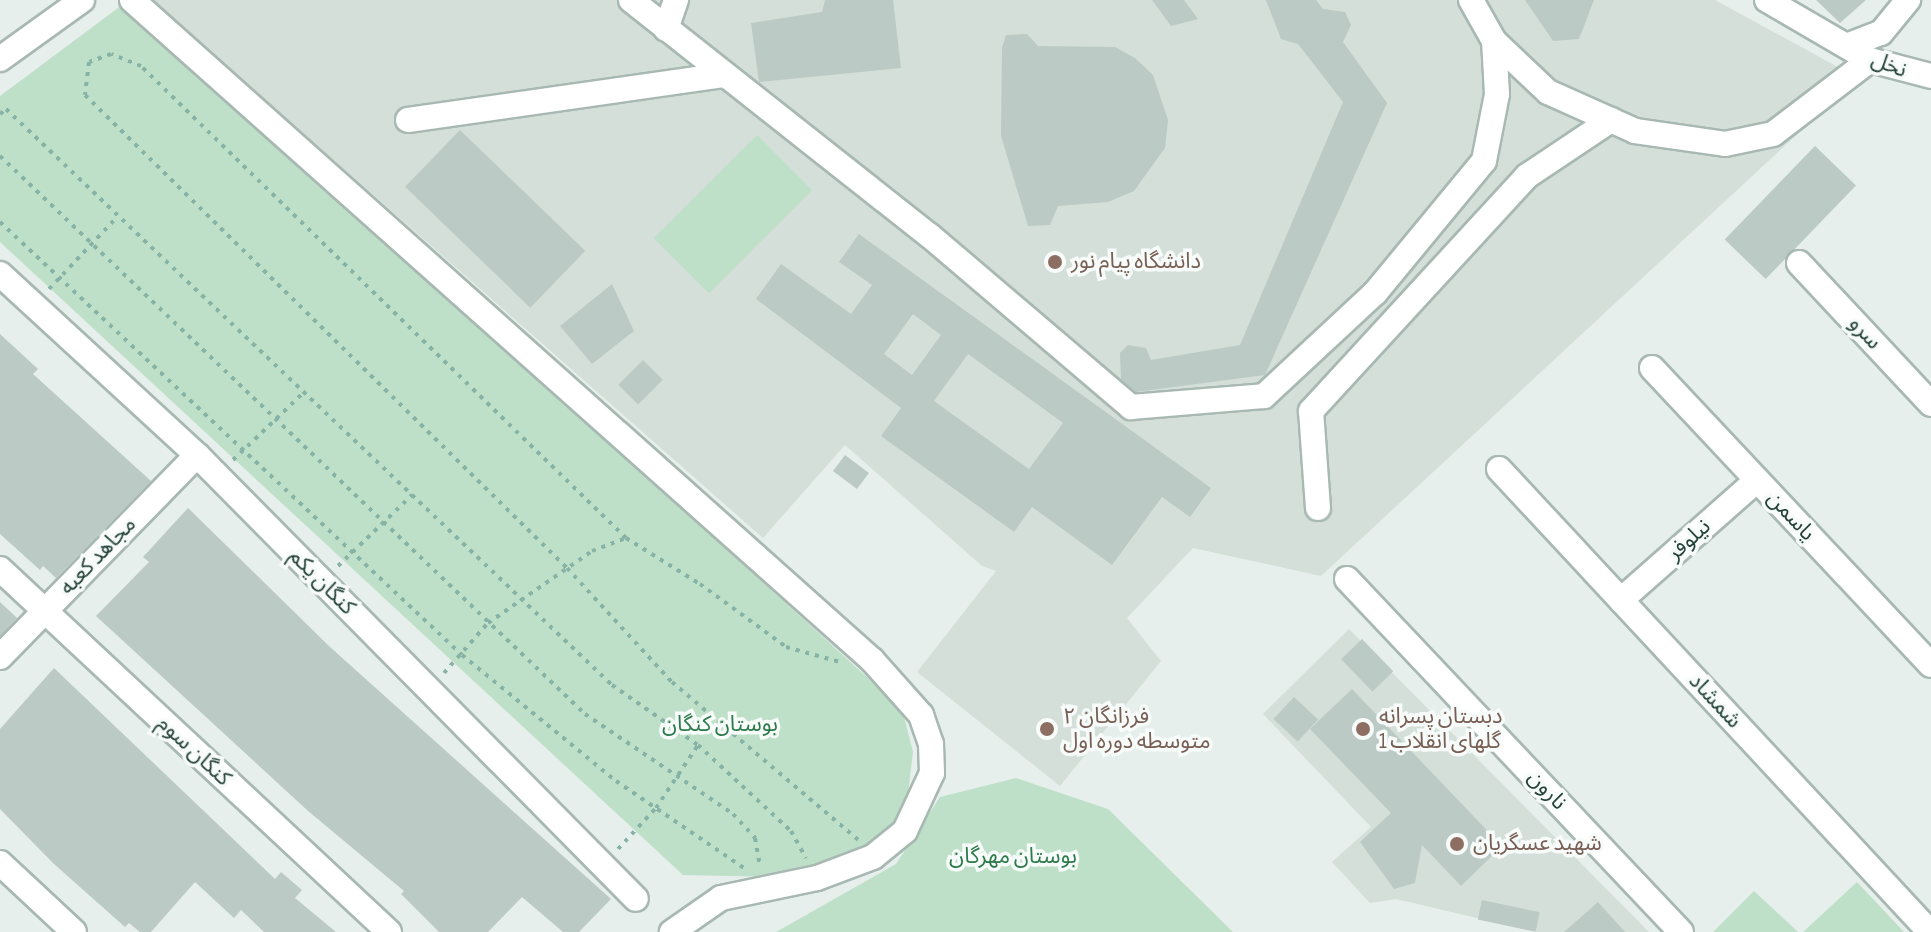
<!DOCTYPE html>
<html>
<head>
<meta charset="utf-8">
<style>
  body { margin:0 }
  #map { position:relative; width:1931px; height:932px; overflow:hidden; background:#e6efeb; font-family:"Sofia Sans Condensed","Noto Sans Arabic",sans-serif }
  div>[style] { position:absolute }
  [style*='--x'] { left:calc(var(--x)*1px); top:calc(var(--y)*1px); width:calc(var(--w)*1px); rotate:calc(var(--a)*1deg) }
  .built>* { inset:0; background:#d4dfda }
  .green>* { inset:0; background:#bfe0c8; transform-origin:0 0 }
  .building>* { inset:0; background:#bbcac4; transform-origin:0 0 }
  .path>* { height:4px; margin-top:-2px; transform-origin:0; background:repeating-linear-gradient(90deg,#86b3a5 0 4px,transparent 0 10px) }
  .roads { filter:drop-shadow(2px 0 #a8b8b2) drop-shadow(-2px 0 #a8b8b2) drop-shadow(0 2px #a8b8b2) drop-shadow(0 -2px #a8b8b2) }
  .minor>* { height:24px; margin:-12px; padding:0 12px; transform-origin:12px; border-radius:12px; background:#fff }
  .secondary>* { height:24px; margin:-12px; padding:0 12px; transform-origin:12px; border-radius:12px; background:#fff }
  .dots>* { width:22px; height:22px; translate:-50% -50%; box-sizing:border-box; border:4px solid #f7fbf9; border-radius:50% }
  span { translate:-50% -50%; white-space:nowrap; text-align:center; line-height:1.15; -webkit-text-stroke:7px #f7fbf9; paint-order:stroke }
  .street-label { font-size:22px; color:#24423a }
  .education-label { font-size:22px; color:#785e54 }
  .left { translate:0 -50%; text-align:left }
  .park-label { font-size:22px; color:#2d7a4b }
</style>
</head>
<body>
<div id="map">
  <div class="built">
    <i style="clip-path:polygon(152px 0,1715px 0,1858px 78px,1321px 576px,1193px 548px,1127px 618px,1161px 661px,1060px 786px,917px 672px,996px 571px,982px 566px,845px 445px,763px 538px)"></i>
    <i style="clip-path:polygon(1349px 629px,1649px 932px,1537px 932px,1396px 899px,1370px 903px,1332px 862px,1371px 827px,1263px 714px)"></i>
  </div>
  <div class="green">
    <i style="clip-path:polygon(126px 2px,902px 709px,913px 752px,907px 802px,886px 835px,857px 855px,771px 877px,683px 875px,0 242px,0 96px)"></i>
    <i style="left:757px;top:135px;width:78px;height:146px;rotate:45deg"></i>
    <i style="clip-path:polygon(1016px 778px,1108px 809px,1233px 932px,776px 932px,896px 864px,940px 797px)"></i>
    <i style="clip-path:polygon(1857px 882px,1904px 932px,1803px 932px)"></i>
    <i style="clip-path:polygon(1754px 891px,1798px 932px,1713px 932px)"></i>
  </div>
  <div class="building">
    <i style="clip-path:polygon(825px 0,893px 0,901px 68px,759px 82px,751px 23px,822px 12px)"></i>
    <i style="clip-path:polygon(1152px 0,1184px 0,1198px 19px,1171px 26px)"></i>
    <i style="clip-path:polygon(1266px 0,1316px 0,1323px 9px,1345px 12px,1351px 25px,1343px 42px,1387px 103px,1265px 375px,1136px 392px,1121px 379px,1120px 353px,1128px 345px,1146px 348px,1151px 360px,1240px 345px,1343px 102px,1298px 44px,1281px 39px)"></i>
    <i style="clip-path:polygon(1525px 0,1594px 0,1579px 39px,1553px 41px)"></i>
    <i style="clip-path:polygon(1816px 0,1866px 0,1840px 23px)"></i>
    <i style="clip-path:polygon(1027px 34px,1038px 46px,1115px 47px,1135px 58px,1153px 75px,1168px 120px,1165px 148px,1134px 191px,1108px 202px,1058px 206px,1050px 225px,1028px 226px,1001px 136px,1002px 48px,1006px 35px)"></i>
    <i style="left:460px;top:130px;width:174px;height:79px;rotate:44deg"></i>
    <i style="left:1815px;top:146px;width:57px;height:130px;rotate:44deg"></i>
    <i style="clip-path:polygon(evenodd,859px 234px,1211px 488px,1190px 517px,1162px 497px,1112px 565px,1032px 507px,1014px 532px,881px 436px,901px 408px,756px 299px,781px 264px,851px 314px,872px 285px,839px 262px,859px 234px,913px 314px,941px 335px,912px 375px,884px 354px,913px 314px,859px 234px,968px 354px,1063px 423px,1029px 469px,934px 401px,968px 354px)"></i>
    <i style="clip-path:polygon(612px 284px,634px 331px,592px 364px,560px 326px)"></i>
    <i style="clip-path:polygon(0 334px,38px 369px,33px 374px,151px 481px,56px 578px,43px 566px,40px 570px,0 534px)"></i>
    <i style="left:643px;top:360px;width:28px;height:35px;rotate:45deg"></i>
    <i style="left:845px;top:455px;width:30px;height:20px;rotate:37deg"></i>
    <i style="clip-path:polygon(188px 508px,330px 647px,611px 899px,579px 932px,563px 932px,522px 897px,488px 932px,439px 932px,401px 894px,404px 891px,307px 810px,96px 616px,149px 562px,143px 557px)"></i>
    <i style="clip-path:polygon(0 602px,17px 618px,0 636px)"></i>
    <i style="left:1362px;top:639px;width:45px;height:29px;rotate:46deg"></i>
    <i style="clip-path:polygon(54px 668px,275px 879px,281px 872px,302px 890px,295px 898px,336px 932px,264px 932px,241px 910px,234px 918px,195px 882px,151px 932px,140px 932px,129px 923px,125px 927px,54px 864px,0 809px,0 729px)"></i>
    <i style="clip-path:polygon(1352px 689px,1502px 846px,1461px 886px,1422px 845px,1415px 883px,1394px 889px,1360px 842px,1391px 813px,1310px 729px)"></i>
    <i style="left:1294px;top:697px;width:33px;height:30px;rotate:43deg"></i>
    <i style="left:1482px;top:900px;width:59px;height:20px;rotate:12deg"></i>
    <i style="clip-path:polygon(1598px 902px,1625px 932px,1564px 932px)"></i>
  </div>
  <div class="path">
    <i style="--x:0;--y:114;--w:8;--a:-40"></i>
    <i style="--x:6;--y:109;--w:836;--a:43.55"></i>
    <i style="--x:612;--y:685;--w:105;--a:34.9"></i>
    <i style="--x:698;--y:745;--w:127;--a:42.8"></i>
    <i style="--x:791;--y:831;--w:31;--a:61"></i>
    <i style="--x:0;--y:156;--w:808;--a:43.65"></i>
    <i style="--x:585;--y:714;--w:179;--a:34"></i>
    <i style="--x:733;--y:814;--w:33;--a:47"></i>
    <i style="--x:755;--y:838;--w:29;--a:80"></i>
    <i style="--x:0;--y:222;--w:633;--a:43.14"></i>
    <i style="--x:462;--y:655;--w:199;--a:39.3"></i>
    <i style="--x:616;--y:781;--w:158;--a:34.2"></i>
    <i style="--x:49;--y:289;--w:99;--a:-46.6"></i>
    <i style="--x:233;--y:460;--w:94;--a:-43.7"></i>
    <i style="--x:626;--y:538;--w:677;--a:-135.78"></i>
    <i style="--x:141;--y:66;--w:32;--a:-158"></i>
    <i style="--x:111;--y:54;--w:23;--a:160"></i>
    <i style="--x:89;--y:62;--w:33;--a:97"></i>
    <i style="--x:85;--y:95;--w:675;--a:44.46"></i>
    <i style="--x:567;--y:568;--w:155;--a:47.4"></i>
    <i style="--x:672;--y:682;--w:244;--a:40.3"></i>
    <i style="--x:338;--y:566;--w:103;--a:-43.8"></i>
    <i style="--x:444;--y:673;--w:67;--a:-48.7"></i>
    <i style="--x:488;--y:623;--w:126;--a:-34.7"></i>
    <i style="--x:592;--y:551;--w:36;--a:-21"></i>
    <i style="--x:626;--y:538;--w:87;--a:31.9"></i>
    <i style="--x:700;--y:584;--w:107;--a:36.2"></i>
    <i style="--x:786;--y:647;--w:56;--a:15.5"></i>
    <i style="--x:618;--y:849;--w:56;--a:-47.2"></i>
    <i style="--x:656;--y:808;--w:76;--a:-56.3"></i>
  </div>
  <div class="roads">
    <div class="minor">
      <i style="--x:132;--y:0;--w:992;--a:41.73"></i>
      <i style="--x:872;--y:660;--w:74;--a:48.3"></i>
      <i style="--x:921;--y:715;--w:31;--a:71"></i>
      <i style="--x:931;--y:744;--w:29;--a:88"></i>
      <i style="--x:932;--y:773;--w:64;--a:115"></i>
      <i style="--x:905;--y:831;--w:41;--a:140.9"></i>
      <i style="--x:873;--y:857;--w:60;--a:159.4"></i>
      <i style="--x:817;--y:878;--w:98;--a:168.2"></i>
      <i style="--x:721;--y:898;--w:60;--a:145.2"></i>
      <i style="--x:631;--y:0;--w:381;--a:38.3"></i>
      <i style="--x:930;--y:236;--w:264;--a:40.4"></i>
      <i style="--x:1131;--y:407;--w:133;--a:-4.7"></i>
      <i style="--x:1264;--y:396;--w:151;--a:-42.9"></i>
      <i style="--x:1375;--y:293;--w:171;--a:-50.5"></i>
      <i style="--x:1484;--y:161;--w:68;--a:-79"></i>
      <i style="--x:1497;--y:94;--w:53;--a:-93.2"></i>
      <i style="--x:1471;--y:0;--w:47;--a:60.7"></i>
      <i style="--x:1494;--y:41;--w:74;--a:43.4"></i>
      <i style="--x:1548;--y:92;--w:95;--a:24.1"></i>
      <i style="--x:1635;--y:131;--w:91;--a:8.2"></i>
      <i style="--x:1725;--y:144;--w:49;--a:-11.8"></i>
      <i style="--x:1773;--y:134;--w:122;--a:-37.3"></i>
      <i style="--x:666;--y:29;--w:31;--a:-71"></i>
      <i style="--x:408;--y:120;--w:320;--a:-8.1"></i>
      <i style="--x:1799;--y:263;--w:193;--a:46.9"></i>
      <i style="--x:0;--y:274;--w:268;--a:42.6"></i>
      <i style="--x:197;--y:455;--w:624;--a:45.32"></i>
      <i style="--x:1652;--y:368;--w:407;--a:46.8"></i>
      <i style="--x:1499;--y:469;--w:633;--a:47.05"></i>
      <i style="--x:1318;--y:508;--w:97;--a:-94.1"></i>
      <i style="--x:1311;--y:411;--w:319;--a:-47.4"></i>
      <i style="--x:1527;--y:176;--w:101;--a:-33.7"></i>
      <i style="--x:0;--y:569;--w:532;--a:43.02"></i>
      <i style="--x:1347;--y:579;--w:486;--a:46.6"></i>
      <i style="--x:1621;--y:600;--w:181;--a:-41.4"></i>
      <i style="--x:0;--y:657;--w:282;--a:-45.7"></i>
      <i style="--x:0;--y:863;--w:101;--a:43"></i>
    </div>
    <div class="secondary">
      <i style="--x:1767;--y:0;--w:119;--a:30.2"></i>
      <i style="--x:1870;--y:60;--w:63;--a:14.7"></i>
      <i style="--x:1849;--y:45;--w:34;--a:-21"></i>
      <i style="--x:1881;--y:33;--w:43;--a:-50.7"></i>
      <i style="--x:0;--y:59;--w:101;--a:-35.7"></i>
    </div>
  </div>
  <div class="dots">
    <i style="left:1055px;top:262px;background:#8d6e63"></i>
    <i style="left:1047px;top:729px;background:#8d6e63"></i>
    <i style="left:1363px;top:729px;background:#8d6e63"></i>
    <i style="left:1457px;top:844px;background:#8d6e63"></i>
  </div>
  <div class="street-label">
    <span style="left:1889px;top:65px;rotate:21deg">نخل</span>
    <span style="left:1865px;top:333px;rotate:47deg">سرو</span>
    <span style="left:1791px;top:516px;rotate:47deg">یاسمن</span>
    <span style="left:1689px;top:540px;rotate:-42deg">نیلوفر</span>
    <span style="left:98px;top:556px;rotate:-46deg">مجاهد کعبه</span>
    <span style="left:322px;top:582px;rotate:45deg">کنگان یکم</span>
    <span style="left:1715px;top:701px;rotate:47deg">شمشاد</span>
    <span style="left:194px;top:751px;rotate:43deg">کنگان سوم</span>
    <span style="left:1547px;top:790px;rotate:47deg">نارون</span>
  </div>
  <div class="education-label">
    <span class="left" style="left:1071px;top:262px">دانشگاه پیام نور</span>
    <span class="left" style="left:1063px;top:729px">فرزانگان ۲<br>متوسطه دوره اول</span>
    <span class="left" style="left:1379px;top:729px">دبستان پسرانه<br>گلهای انقلاب 1</span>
    <span class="left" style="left:1473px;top:844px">شهید عسگریان</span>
  </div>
  <div class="park-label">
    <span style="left:720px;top:725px">بوستان کنگان</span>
    <span style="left:1013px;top:857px">بوستان مهرگان</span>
  </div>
</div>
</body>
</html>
